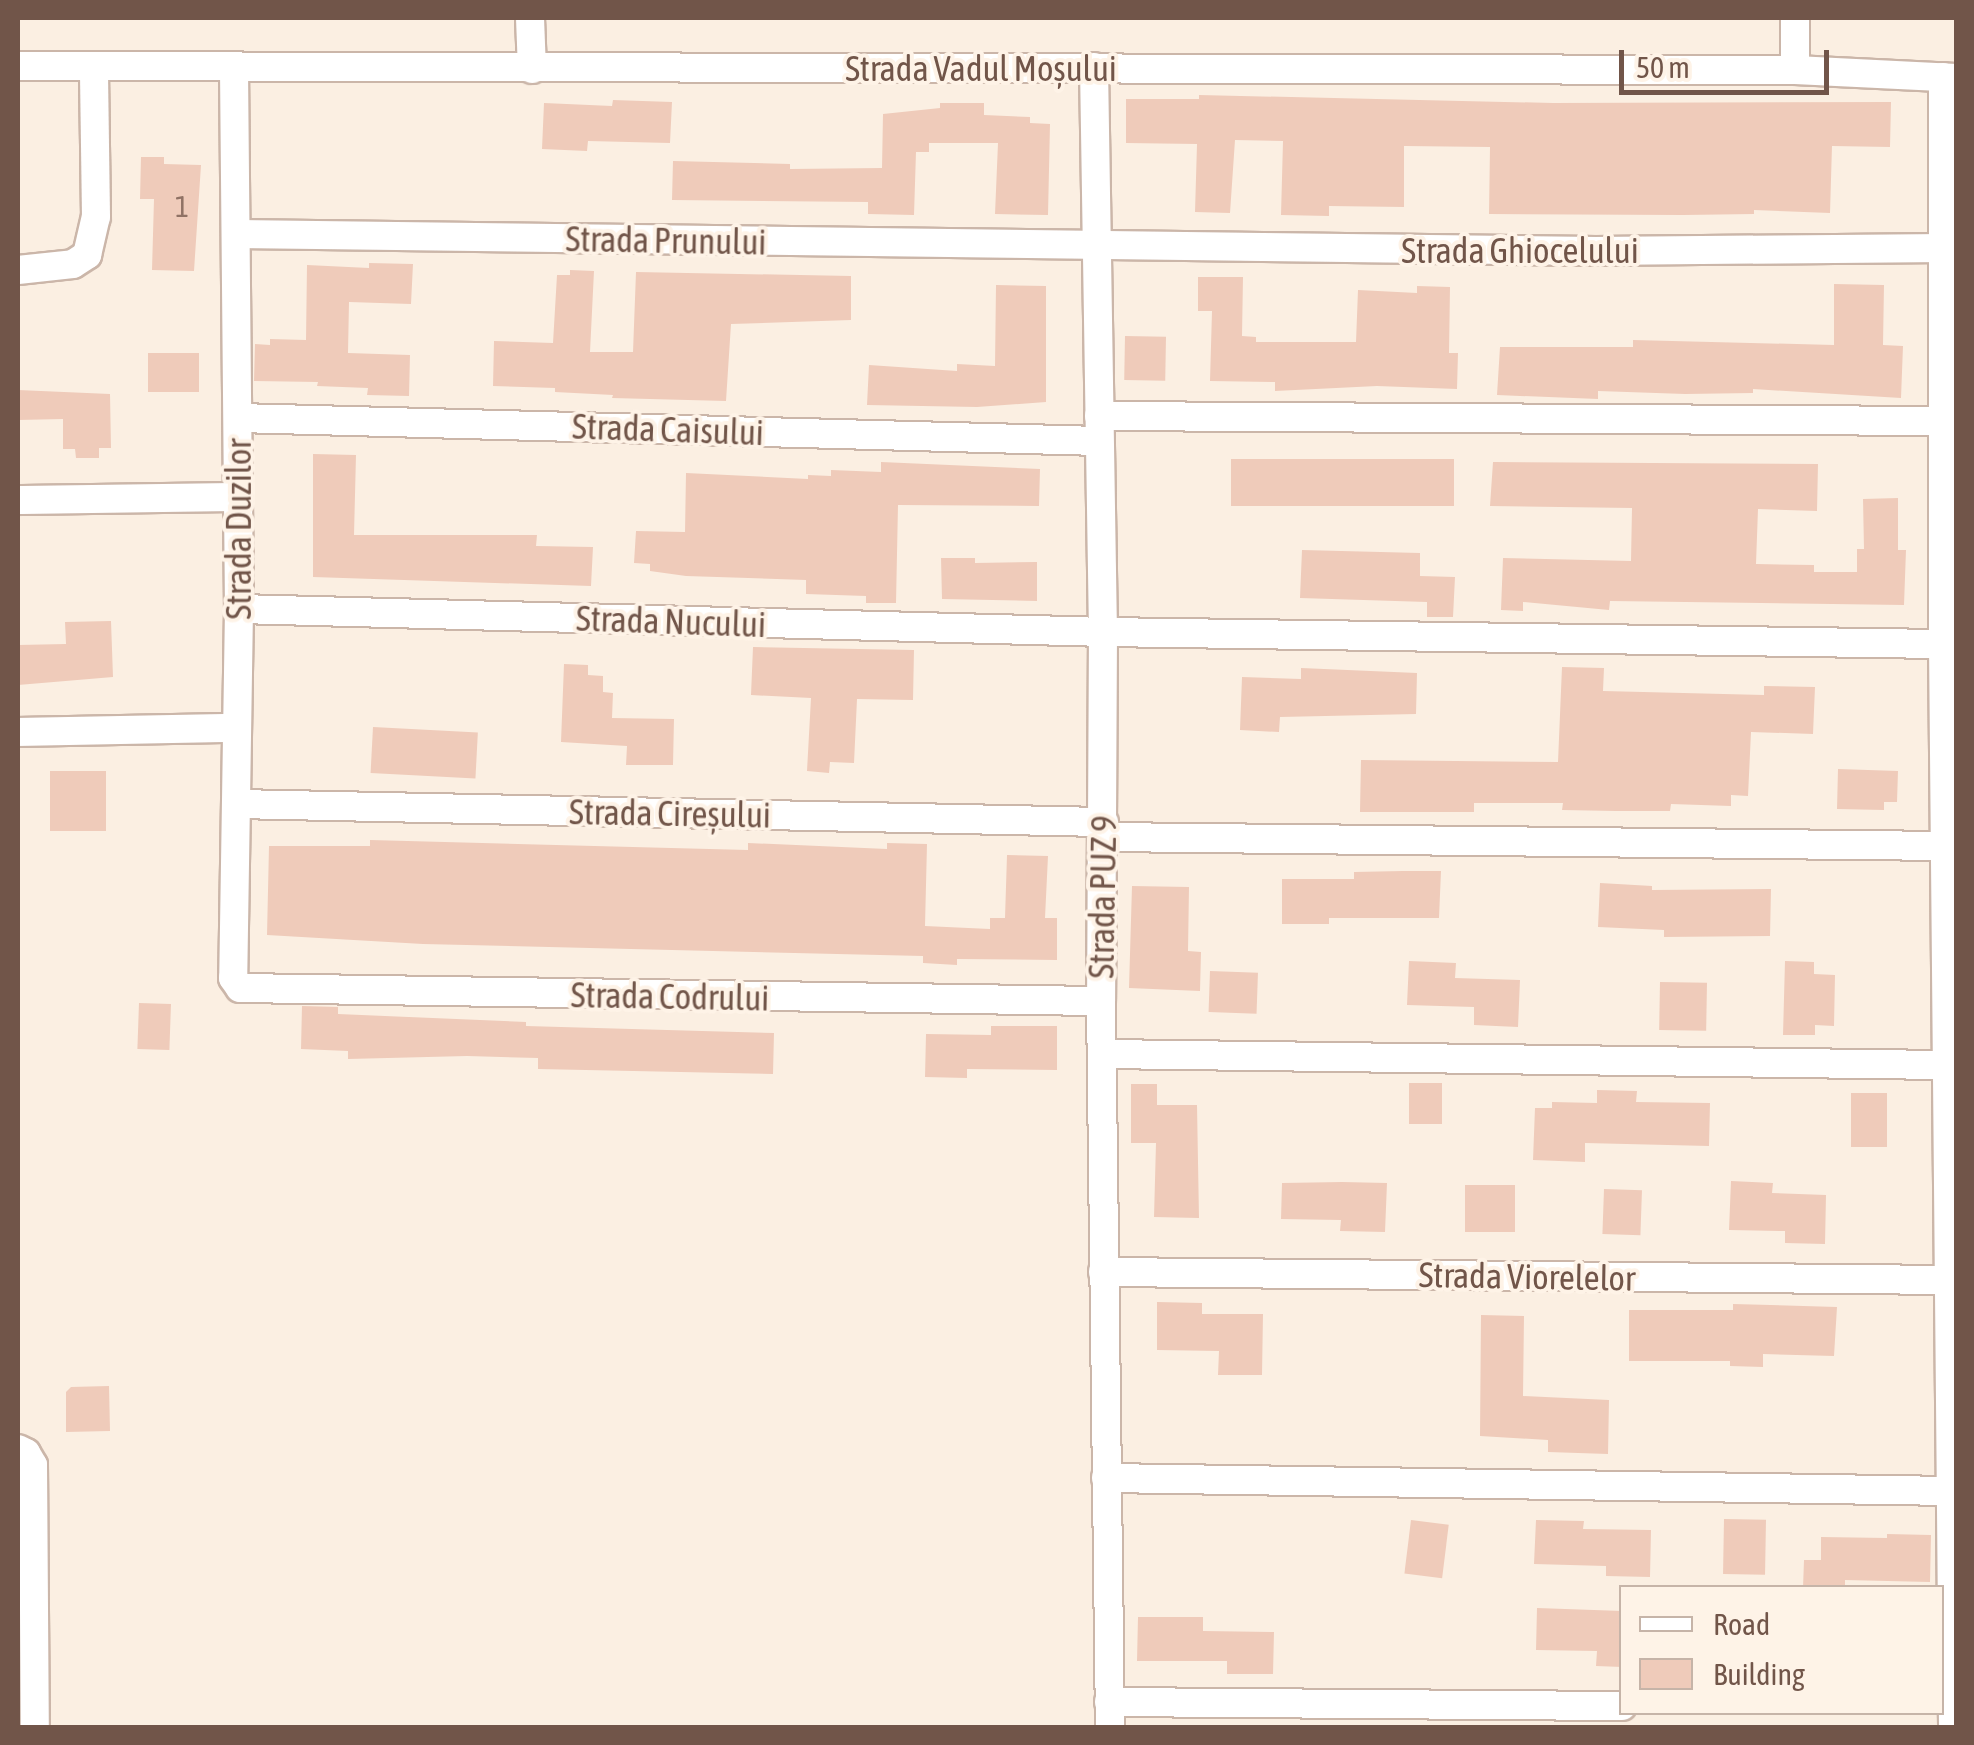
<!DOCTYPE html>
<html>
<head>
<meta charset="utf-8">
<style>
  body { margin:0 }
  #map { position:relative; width:1974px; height:1745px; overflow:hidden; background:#fbefe2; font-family:"Asap Condensed",sans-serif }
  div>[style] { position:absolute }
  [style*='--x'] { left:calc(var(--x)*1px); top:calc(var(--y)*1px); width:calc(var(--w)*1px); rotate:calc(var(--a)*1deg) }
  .building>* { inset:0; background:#efcbba; transform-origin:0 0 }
  .roads { filter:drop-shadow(2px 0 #cbb6a9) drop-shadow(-2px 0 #cbb6a9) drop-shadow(0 2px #cbb6a9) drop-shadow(0 -2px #cbb6a9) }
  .minor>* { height:28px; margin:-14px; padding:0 14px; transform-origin:14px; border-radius:14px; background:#fff }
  span { translate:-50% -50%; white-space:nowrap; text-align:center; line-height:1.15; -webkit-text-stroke:8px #fef3e7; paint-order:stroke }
  .number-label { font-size:30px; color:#907265 }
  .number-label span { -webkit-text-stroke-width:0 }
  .street-label { font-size:35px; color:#715549 }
  .frame { position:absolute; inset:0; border:20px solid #715549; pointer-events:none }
  .legend { position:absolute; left:1619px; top:1585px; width:325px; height:130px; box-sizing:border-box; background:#fef3e7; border:2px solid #c6b4a8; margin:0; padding:12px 18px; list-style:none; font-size:30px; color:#715549 }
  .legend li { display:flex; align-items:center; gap:20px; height:50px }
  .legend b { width:50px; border:2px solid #c6b4a8 }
  .scale { position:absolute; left:1619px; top:50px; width:210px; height:45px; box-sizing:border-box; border:5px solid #715549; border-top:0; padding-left:12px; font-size:30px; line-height:35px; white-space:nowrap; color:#715549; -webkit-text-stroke:8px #fef3e7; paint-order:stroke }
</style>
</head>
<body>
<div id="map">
  <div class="building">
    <i style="clip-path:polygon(1199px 95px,1553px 103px,1891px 102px,1890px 147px,1832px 146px,1830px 213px,1754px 210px,1754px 214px,1683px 215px,1489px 214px,1490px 147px,1404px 146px,1404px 207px,1329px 206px,1329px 216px,1281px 215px,1283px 141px,1235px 140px,1230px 213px,1195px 212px,1197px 144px,1126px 143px,1126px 99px,1199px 99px)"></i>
    <i style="clip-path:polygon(613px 100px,672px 102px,670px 143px,588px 141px,587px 151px,542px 149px,544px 103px,612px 106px)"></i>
    <i style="clip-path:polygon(940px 103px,984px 103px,984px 115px,1030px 117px,1030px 123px,1050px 124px,1048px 215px,995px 214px,998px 143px,929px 143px,929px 152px,916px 152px,914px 215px,868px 214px,868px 202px,672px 200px,673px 161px,790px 164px,790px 169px,882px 168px,883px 114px,940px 108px)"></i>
    <i style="clip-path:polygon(141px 157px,164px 157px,164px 164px,201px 165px,194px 271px,152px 270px,154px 199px,140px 199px)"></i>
    <i style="clip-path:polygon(369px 263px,413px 264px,411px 304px,349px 302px,348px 353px,410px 355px,409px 396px,367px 395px,368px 388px,317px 386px,318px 382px,254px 381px,255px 344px,270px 345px,270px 339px,306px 340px,307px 265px,369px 268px)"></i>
    <i style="clip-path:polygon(570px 270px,594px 271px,590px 352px,633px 352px,636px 272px,851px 276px,851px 320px,731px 324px,726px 401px,612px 398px,613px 395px,555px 392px,555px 388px,493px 386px,494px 341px,553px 343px,557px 275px,570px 275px)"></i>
    <i style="clip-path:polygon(1198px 277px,1243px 277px,1242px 336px,1256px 337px,1256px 342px,1356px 342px,1358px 290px,1417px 293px,1417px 286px,1450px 287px,1449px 353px,1458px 353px,1457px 389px,1377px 386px,1275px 391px,1275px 382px,1210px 381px,1212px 311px,1198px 311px)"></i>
    <i style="clip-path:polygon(1834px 284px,1884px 285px,1883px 345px,1903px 346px,1901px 398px,1753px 389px,1753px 393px,1685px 394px,1598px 391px,1598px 399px,1497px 395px,1500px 347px,1633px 347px,1633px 340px,1834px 345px)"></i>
    <i style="clip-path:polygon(996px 285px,1046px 286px,1046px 402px,977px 407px,867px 405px,869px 365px,957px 371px,957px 364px,995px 366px)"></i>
    <i style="left:1125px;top:336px;width:41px;height:44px;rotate:1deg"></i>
    <i style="left:199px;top:353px;width:39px;height:51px;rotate:90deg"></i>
    <i style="clip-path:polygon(18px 390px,110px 394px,111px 448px,99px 448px,99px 458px,76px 458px,75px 449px,63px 449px,63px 419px,18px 420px)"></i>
    <i style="clip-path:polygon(313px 454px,356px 455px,354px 535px,537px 535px,536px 546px,593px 547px,591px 586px,313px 577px)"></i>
    <i style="left:1231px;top:459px;width:223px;height:47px"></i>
    <i style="clip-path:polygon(881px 462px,1040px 469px,1039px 506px,898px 505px,896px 603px,866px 603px,866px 596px,806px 594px,806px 580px,686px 576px,650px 571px,650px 564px,634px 563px,636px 531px,685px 532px,686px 473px,808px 479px,808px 475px,831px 476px,831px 470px,881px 472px)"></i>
    <i style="clip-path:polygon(1493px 462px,1818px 464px,1817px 511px,1758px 509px,1756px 564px,1814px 565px,1814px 572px,1857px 572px,1857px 549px,1864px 549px,1863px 499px,1898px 498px,1898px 550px,1906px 550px,1904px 605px,1610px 601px,1609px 610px,1523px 602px,1523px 611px,1501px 610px,1503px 558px,1631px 561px,1632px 508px,1490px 506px)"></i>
    <i style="clip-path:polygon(1302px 550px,1420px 553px,1420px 576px,1455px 577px,1453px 617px,1427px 617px,1427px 602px,1300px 598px)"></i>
    <i style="clip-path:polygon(941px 558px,975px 558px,975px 563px,1037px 562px,1037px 601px,942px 599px)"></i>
    <i style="clip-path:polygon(111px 621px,113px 677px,18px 685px,18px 645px,66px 644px,65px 622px)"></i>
    <i style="clip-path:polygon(753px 647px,914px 650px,913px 700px,857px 699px,854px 763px,830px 762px,829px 773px,807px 771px,811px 698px,751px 695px)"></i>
    <i style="clip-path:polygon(564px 664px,588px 665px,588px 675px,603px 676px,603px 692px,613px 693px,612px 718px,674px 719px,673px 765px,626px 765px,627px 746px,561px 742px)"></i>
    <i style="clip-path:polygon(1562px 667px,1604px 668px,1603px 691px,1764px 695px,1764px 686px,1815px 687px,1813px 734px,1751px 732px,1748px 796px,1731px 795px,1731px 806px,1671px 804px,1670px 811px,1616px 811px,1562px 810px,1563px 803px,1474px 803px,1474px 812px,1360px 812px,1361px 760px,1558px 762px)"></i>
    <i style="clip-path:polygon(1301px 668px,1417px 673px,1416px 714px,1280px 717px,1279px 732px,1240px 730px,1242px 677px,1301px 679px)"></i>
    <i style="left:373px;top:727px;width:105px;height:46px;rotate:3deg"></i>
    <i style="clip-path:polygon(1838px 769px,1898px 771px,1897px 802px,1884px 802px,1884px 810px,1837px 809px)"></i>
    <i style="left:50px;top:771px;width:56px;height:60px"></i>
    <i style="clip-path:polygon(370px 840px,748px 850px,748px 843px,887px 849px,887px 843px,927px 844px,925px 926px,990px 929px,990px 918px,1005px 918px,1007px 855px,1048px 856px,1045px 918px,1057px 918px,1057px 960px,957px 959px,957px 965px,923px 963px,923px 956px,423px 944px,267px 935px,269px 846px,370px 846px)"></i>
    <i style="clip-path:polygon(1403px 871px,1441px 871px,1439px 918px,1329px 918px,1329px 924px,1282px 924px,1282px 879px,1354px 879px,1354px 872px)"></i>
    <i style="clip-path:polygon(1600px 883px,1652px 886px,1652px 890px,1771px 889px,1770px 936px,1664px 937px,1664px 930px,1598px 927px)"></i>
    <i style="clip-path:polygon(1132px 886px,1189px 887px,1188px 951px,1201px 952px,1200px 991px,1129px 988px)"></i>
    <i style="clip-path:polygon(1409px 961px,1456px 963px,1455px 978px,1520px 980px,1518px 1027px,1474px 1025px,1474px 1007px,1407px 1005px)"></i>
    <i style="clip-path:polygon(1785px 961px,1814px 962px,1814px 974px,1835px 975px,1834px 1026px,1815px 1025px,1815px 1035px,1783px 1035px)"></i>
    <i style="left:1210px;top:971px;width:48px;height:41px;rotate:2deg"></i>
    <i style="left:1660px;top:982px;width:47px;height:48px;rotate:1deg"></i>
    <i style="left:139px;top:1003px;width:32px;height:46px;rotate:2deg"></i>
    <i style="clip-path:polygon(302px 1006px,338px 1007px,338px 1014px,526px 1022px,526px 1026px,774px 1033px,773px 1074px,538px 1069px,538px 1058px,467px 1056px,348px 1059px,348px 1051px,301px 1049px)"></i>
    <i style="clip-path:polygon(991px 1026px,1057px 1026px,1057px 1070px,967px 1069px,967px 1078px,925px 1077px,926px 1034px,991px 1035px)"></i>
    <i style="left:1409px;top:1083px;width:33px;height:41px"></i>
    <i style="clip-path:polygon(1131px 1084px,1157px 1084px,1157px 1105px,1197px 1105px,1199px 1218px,1154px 1217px,1156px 1143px,1131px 1143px)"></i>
    <i style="clip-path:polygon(1597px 1090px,1637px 1091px,1636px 1102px,1710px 1103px,1709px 1146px,1585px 1143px,1585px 1162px,1533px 1160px,1535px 1108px,1552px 1108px,1552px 1102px,1597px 1103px)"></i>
    <i style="left:1851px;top:1093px;width:36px;height:54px"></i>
    <i style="clip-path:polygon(1731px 1181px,1773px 1183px,1772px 1193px,1826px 1195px,1825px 1244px,1785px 1243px,1785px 1231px,1729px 1230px)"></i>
    <i style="clip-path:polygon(1342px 1182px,1387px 1183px,1385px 1232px,1340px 1231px,1341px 1220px,1281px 1219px,1282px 1183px)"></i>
    <i style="left:1465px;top:1185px;width:50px;height:47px"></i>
    <i style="left:1604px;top:1189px;width:38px;height:45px;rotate:2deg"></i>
    <i style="clip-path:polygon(1157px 1302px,1202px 1303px,1202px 1314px,1263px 1314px,1262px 1375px,1218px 1375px,1219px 1351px,1157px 1350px)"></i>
    <i style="clip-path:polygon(1733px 1304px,1837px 1307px,1834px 1356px,1763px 1354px,1763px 1367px,1730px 1366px,1730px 1361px,1629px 1361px,1629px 1310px,1733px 1310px)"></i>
    <i style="clip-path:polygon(1481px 1315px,1524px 1316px,1523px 1396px,1609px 1400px,1608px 1454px,1548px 1452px,1548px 1440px,1480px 1436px)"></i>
    <i style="clip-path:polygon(109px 1386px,110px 1431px,66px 1432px,66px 1392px,71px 1387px)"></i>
    <i style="left:1724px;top:1519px;width:42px;height:55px;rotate:1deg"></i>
    <i style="left:1411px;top:1520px;width:38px;height:54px;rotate:7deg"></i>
    <i style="clip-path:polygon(1536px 1520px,1584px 1521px,1583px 1529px,1651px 1530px,1650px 1577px,1606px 1576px,1606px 1566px,1534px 1564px)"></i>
    <i style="clip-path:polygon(1887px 1534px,1931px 1535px,1930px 1582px,1845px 1580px,1845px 1588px,1803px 1588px,1804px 1560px,1821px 1560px,1821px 1537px,1887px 1538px)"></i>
    <i style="clip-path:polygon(1537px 1608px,1622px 1611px,1622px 1667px,1596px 1666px,1597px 1651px,1536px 1650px)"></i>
    <i style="clip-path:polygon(1138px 1617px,1203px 1617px,1203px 1631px,1274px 1632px,1273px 1674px,1227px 1674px,1227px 1661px,1137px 1661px)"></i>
  </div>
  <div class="roads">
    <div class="minor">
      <i style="--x:530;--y:18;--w:51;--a:87.8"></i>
      <i style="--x:18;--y:66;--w:1777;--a:0.13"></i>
      <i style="--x:1795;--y:70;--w:161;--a:2.8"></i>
      <i style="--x:1094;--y:67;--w:565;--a:89.09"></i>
      <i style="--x:1103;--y:632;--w:369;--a:90.3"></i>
      <i style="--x:1101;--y:1001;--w:727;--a:89.29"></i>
      <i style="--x:234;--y:69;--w:540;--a:89.47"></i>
      <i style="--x:239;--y:609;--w:369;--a:90.9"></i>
      <i style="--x:233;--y:978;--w:12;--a:55"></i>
      <i style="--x:240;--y:988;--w:861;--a:0.87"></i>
      <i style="--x:1795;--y:70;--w:52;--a:-90"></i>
      <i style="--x:1943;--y:77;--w:567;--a:90"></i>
      <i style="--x:1943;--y:644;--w:1084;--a:89.47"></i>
      <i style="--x:237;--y:234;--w:1359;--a:0.72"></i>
      <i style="--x:1596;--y:251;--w:349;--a:-0.5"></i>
      <i style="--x:18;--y:270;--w:55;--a:-6.2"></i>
      <i style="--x:73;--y:264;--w:17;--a:-33"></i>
      <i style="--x:87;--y:255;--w:39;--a:-77"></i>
      <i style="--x:96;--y:217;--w:150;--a:-90.8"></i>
      <i style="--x:1099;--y:416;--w:843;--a:0.34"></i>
      <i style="--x:238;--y:418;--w:861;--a:1.53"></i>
      <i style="--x:18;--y:500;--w:219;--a:-0.8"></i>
      <i style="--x:239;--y:609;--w:864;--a:1.52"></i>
      <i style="--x:1103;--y:632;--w:840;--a:0.82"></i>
      <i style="--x:18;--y:732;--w:218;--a:-1.1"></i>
      <i style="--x:236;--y:804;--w:868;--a:1.19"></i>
      <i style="--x:1103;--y:837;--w:844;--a:0.61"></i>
      <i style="--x:1103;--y:1054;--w:845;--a:0.75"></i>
      <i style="--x:1103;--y:1272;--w:848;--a:0.54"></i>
      <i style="--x:18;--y:1449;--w:9;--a:27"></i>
      <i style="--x:26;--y:1453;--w:14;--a:60"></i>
      <i style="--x:33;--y:1465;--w:263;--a:89.6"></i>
      <i style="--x:1106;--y:1478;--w:845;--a:0.88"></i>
      <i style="--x:1109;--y:1702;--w:513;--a:0.45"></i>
    </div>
  </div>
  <div class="number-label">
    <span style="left:182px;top:206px">1</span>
  </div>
  <div class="street-label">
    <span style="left:981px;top:68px">Strada Vadul Moșului</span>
    <span style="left:666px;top:240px;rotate:1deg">Strada Prunului</span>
    <span style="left:1520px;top:250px">Strada Ghiocelului</span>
    <span style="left:668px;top:429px;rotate:2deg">Strada Caisului</span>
    <span style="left:238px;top:529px;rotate:-90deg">Strada Duzilor</span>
    <span style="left:671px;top:621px;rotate:2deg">Strada Nucului</span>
    <span style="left:670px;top:813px;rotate:1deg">Strada Cireșului</span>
    <span style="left:1102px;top:897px;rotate:-89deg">Strada PUZ 9</span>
    <span style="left:670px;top:996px;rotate:1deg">Strada Codrului</span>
    <span style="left:1527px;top:1276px;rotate:1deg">Strada Viorelelor</span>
  </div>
  <div class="frame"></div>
  <ul class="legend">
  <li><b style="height:12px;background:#fff"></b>Road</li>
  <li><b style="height:28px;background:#efcbba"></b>Building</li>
  </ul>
  <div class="scale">50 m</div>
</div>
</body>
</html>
